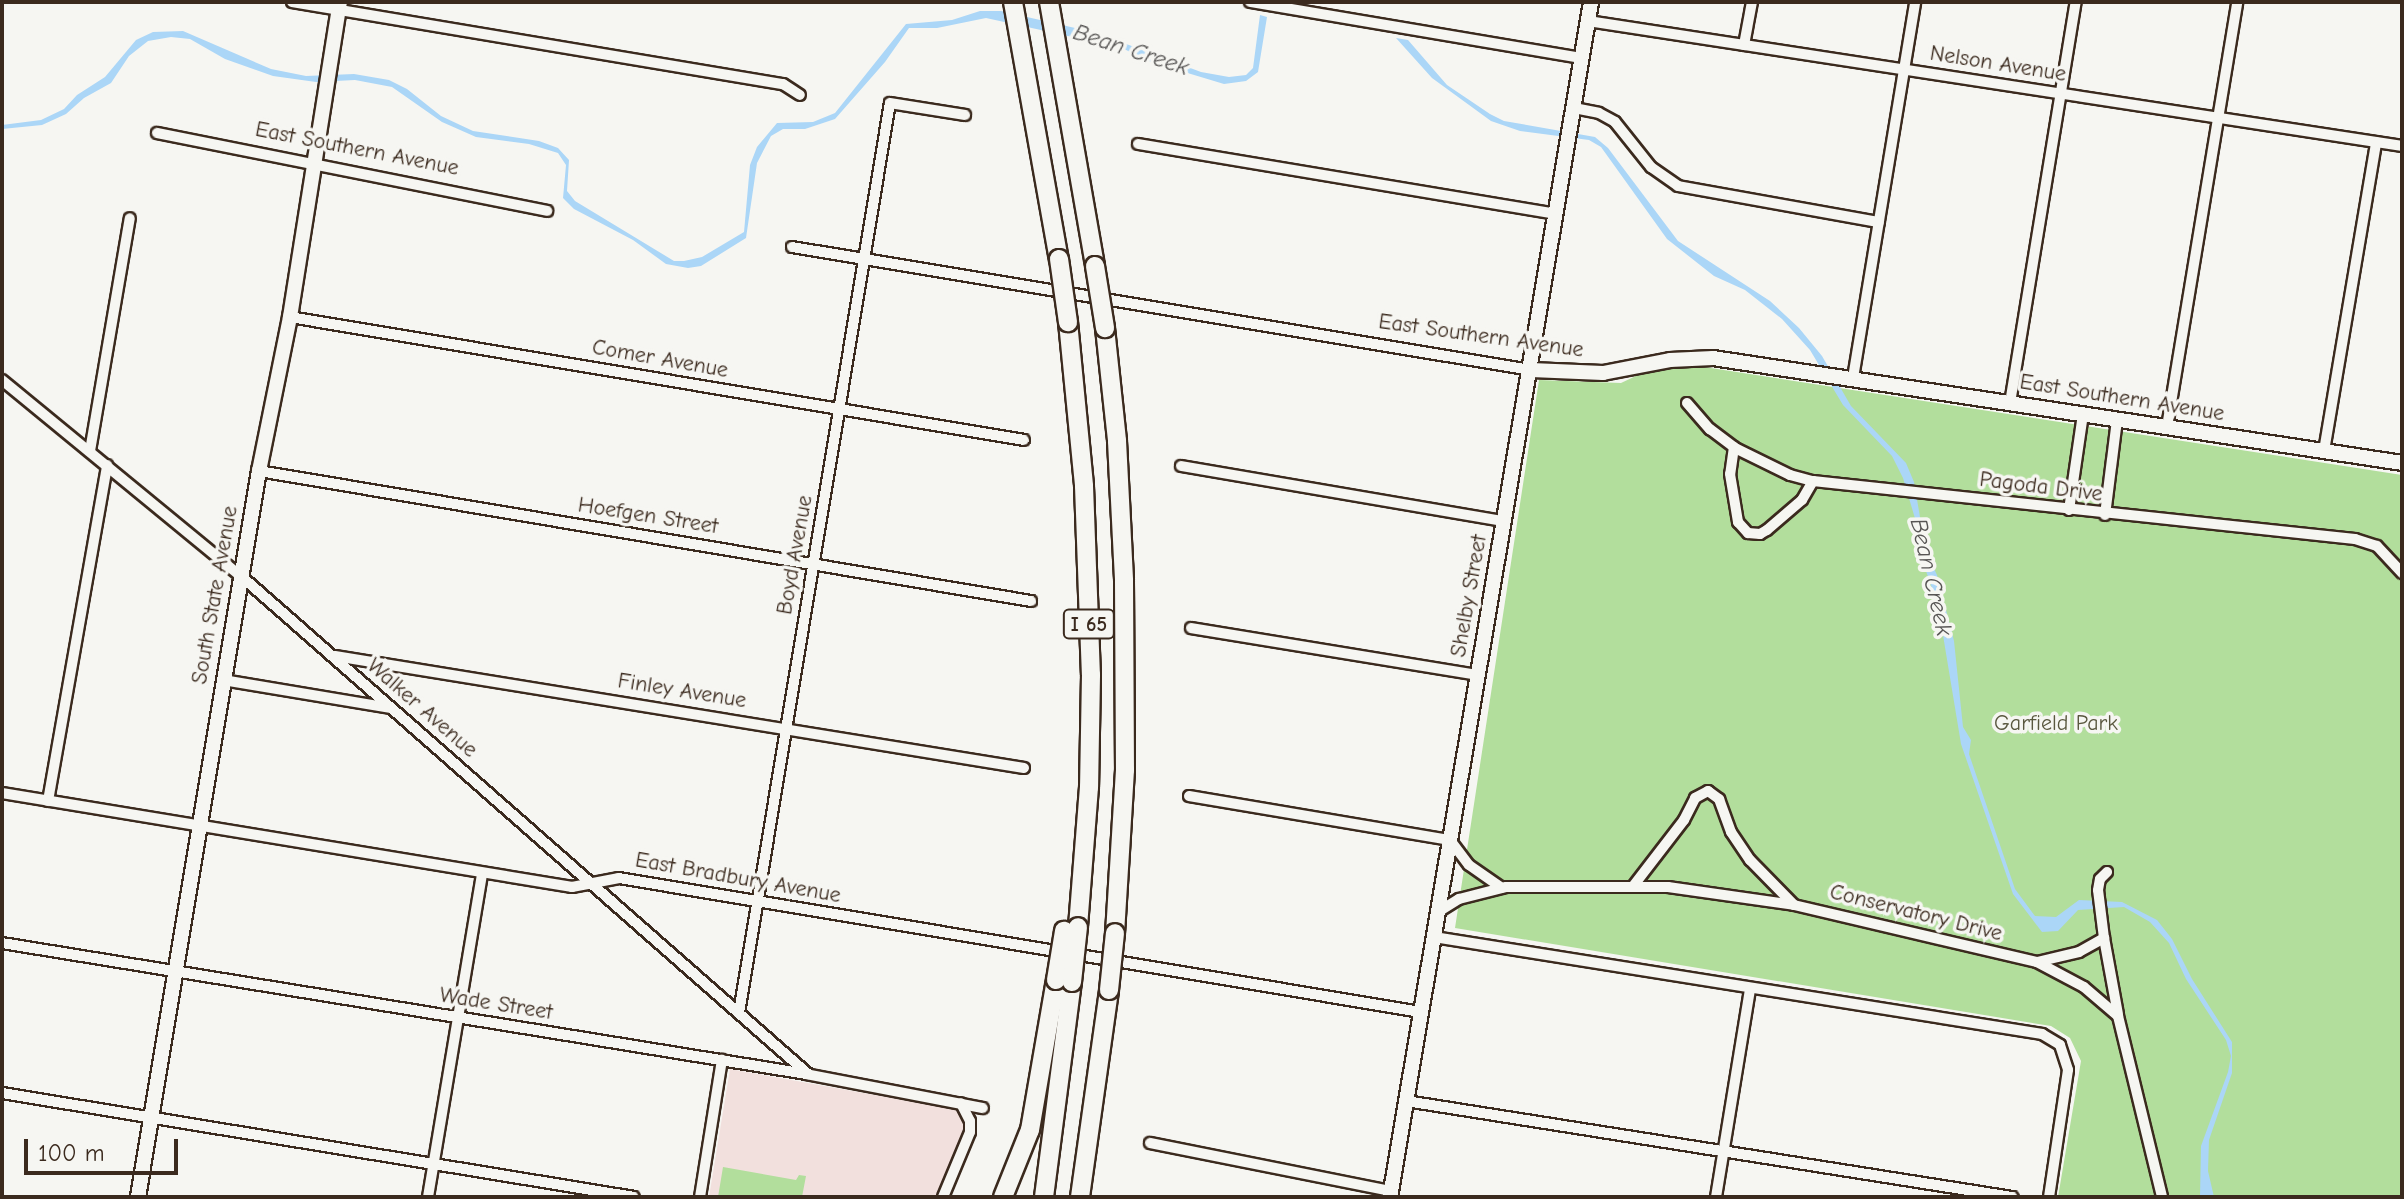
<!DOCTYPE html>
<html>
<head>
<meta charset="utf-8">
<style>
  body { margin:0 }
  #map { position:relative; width:2404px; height:1199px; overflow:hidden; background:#f6f6f2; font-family:"Comic Neue",sans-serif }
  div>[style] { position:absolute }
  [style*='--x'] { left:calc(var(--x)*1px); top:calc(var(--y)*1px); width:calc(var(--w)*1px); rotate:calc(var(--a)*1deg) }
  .built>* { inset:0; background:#f2e0dd }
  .green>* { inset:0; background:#b2de9c }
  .water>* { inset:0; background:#abd6f7 }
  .roads { filter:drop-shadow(2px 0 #3b2a1e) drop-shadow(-2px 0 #3b2a1e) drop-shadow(0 2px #3b2a1e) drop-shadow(0 -2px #3b2a1e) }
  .street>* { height:10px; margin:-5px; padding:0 5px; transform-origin:5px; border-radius:5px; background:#f6f6f2 }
  .secondary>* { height:14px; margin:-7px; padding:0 7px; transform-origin:7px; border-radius:7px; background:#f6f6f2 }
  .highway>* { height:18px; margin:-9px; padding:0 9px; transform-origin:9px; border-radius:9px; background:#f6f6f2 }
  .bridges { filter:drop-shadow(2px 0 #3b2a1e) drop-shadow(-2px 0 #3b2a1e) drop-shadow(0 2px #3b2a1e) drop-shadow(0 -2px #3b2a1e) }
  .highway-bridge>* { height:18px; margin:-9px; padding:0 9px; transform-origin:9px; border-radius:9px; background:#f6f6f2 }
  span { translate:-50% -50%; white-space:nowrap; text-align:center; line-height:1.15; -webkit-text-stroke:7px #f6f6f2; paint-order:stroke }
  .shield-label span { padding:2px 6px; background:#f6f6f2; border:2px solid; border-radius:6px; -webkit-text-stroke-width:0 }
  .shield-label { font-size:20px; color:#3b2a1e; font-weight:700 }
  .street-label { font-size:22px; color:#3b2a1e }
  .park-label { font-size:22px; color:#59573e }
  .water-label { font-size:24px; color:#575554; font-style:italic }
  .frame { position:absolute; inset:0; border:4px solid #3b2a1e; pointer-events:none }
  .scale { position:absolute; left:24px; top:1139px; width:154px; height:36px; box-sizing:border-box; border:4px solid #3b2a1e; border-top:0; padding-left:10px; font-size:24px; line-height:28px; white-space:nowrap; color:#3b2a1e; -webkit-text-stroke:6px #f6f6f2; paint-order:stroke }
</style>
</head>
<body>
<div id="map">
  <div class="built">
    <i style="clip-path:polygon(730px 1069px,958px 1110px,966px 1125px,965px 1135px,939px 1197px,709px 1197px)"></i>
  </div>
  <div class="green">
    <i style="clip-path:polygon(1698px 366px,2402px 475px,2402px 1197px,2058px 1197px,2081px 1061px,2070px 1038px,2051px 1026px,1455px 928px,1539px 380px,1621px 383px,1655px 367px)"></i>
    <i style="clip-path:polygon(723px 1167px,796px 1180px,799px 1175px,806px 1176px,802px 1197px,718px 1197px)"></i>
  </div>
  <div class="water">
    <i style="clip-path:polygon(980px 11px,1001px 11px,1097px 33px,1201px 72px,1229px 77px,1246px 75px,1253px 68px,1260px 15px,1267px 17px,1258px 72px,1246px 81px,1224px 84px,1151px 62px,1122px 48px,986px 18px,937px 28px,909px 28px,885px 62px,835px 119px,805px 129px,783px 129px,771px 136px,757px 163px,746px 238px,701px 266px,688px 268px,666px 264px,633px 240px,574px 209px,563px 198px,566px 165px,558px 153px,529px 144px,476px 137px,442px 122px,392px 87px,355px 80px,316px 82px,273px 76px,225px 59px,190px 39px,171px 37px,148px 41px,129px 56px,111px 83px,84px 98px,66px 114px,42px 125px,2px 129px,2px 125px,41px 120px,64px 109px,77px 95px,105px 77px,136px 40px,153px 32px,183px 31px,271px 69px,306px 76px,354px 74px,389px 80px,407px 89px,441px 116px,473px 131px,539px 141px,558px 148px,569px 160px,567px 191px,575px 201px,674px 261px,684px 261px,702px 257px,744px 232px,750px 165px,757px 147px,777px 123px,813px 122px,835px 113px,906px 24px,952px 20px)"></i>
    <i style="clip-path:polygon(1396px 38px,1408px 40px,1447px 85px,1490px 114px,1504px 121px,1595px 137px,1608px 148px,1678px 241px,1770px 301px,1799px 328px,1822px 356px,1851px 406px,1906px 463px,1914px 482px,1926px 552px,1937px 575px,1954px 641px,1963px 727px,1971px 740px,1969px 754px,2015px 889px,2035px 916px,2056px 917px,2079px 900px,2122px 902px,2157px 920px,2172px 939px,2192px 979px,2232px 1042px,2232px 1073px,2209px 1140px,2208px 1171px,2214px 1197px,2200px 1197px,2201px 1146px,2228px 1072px,2231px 1056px,2226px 1040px,2186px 979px,2169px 943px,2150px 922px,2124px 907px,2078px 910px,2058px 931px,2042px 932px,2013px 894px,1961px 744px,1938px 605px,1921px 557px,1922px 542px,1903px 478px,1892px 456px,1843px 405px,1810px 350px,1782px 319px,1745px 290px,1714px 276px,1667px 239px,1601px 147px,1589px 140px,1520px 131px,1491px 121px,1432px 78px)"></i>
  </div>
  <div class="roads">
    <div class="street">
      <i style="--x:292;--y:2;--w:498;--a:9.5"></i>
      <i style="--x:783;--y:84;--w:20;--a:33"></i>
      <i style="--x:1250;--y:2;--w:337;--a:9.6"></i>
      <i style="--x:1588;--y:21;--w:824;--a:8.73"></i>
      <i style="--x:1744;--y:45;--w:44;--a:-79.5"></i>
      <i style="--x:1574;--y:108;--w:25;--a:11"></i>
      <i style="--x:1599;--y:113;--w:18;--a:29"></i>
      <i style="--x:1615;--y:122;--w:58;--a:51.3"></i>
      <i style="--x:1651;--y:167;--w:33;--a:35"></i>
      <i style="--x:1678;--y:186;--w:204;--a:10.2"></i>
      <i style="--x:157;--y:133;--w:398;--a:11.3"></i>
      <i style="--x:1138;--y:144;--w:424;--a:9.5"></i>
      <i style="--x:792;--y:247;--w:749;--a:9.45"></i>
      <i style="--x:290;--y:317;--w:744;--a:9.51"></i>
      <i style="--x:1853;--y:378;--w:381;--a:-80.6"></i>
      <i style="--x:2;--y:380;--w:309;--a:39.4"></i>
      <i style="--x:241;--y:576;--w:755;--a:41.29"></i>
      <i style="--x:1687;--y:403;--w:35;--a:49"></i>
      <i style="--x:1710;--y:429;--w:34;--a:37"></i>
      <i style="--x:1737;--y:449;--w:59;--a:26.1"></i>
      <i style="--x:1790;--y:475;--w:24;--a:15"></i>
      <i style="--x:1813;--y:481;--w:545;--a:6.11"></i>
      <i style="--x:2355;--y:539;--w:23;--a:18"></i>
      <i style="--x:2377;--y:546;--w:37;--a:47"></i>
      <i style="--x:2010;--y:403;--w:406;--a:-80.7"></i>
      <i style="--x:2167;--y:427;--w:431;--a:-80.6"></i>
      <i style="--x:1734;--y:447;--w:27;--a:98"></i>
      <i style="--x:1730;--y:474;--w:49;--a:80.5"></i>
      <i style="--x:1738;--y:522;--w:15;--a:48"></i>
      <i style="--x:1748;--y:533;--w:12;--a:5"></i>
      <i style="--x:1760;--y:534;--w:8;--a:-30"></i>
      <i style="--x:1767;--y:530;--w:46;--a:-40.6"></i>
      <i style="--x:1802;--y:500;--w:22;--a:-60"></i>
      <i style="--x:90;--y:451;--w:236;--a:-80.3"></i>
      <i style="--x:2324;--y:451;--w:313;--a:-80.4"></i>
      <i style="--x:1181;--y:466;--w:328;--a:9.7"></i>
      <i style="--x:259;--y:471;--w:783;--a:9.56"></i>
      <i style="--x:2069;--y:510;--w:97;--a:-81.7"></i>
      <i style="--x:2105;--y:515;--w:96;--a:-82.8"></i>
      <i style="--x:1191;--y:628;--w:291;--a:9.3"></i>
      <i style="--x:335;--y:656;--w:698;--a:9.23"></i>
      <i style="--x:223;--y:680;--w:169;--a:9.5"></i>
      <i style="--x:2;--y:793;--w:578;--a:9.36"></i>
      <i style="--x:572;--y:887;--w:48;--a:-10.8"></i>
      <i style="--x:619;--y:878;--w:813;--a:9.49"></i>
      <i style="--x:1189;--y:796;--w:265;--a:9.6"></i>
      <i style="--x:1450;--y:840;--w:31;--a:53"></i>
      <i style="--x:1469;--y:865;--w:40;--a:34.9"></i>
      <i style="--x:48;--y:801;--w:341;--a:-80"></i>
      <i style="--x:1634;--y:885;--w:82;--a:-52.4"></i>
      <i style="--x:1684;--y:820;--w:25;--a:-63"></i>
      <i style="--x:1695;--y:798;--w:15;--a:-28"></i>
      <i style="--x:1708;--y:791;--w:14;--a:36"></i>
      <i style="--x:1719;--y:799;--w:35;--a:70"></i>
      <i style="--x:1731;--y:832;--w:34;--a:56"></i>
      <i style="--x:1750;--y:860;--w:63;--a:45.6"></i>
      <i style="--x:1438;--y:912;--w:25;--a:-32"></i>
      <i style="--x:1459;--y:899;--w:49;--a:-14.3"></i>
      <i style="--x:1506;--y:887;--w:162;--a:0"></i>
      <i style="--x:1668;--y:887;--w:127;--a:8.1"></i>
      <i style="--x:1794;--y:905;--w:250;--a:13.2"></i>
      <i style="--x:2037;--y:962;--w:53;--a:28"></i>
      <i style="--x:2084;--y:987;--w:45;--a:40.5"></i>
      <i style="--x:2118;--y:1016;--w:186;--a:76.3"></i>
      <i style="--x:1434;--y:937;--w:616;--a:9.06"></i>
      <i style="--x:2042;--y:1034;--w:21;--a:31"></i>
      <i style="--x:2060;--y:1045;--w:26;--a:72"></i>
      <i style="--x:2068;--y:1070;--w:128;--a:98.5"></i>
      <i style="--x:2104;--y:938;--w:77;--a:79.6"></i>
      <i style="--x:2;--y:943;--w:815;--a:9.25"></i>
      <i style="--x:806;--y:1074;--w:180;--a:10.9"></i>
      <i style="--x:2037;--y:962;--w:43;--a:-13.4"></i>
      <i style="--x:2079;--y:952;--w:29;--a:-29"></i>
      <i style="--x:2104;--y:938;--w:48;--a:-97.1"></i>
      <i style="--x:2098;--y:890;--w:11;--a:-80"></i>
      <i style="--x:2100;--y:879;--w:10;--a:-45"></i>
      <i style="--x:739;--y:1013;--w:922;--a:-80.58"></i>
      <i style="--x:890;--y:103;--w:76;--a:9.1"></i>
      <i style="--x:2;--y:1093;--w:640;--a:9.34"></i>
      <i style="--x:1406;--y:1101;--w:614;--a:9"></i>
      <i style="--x:1150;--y:1143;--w:246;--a:11.3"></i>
      <i style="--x:428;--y:1197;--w:328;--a:-80.5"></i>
      <i style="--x:700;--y:1197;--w:139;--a:-80.9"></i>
      <i style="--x:943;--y:1197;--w:70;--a:-67.4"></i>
      <i style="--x:970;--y:1132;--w:11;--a:-90"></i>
      <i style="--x:970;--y:1121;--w:20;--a:-117"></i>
      <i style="--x:1716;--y:1197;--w:211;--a:-80.7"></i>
    </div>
    <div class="secondary">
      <i style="--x:1531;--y:370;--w:72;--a:2.4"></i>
      <i style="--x:1603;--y:373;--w:68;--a:-11"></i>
      <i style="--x:1670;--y:360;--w:43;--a:-2.7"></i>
      <i style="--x:1713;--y:358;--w:697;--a:8.66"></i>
      <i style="--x:138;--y:1197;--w:736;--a:-80.54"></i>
      <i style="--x:259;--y:471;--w:157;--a:-78.6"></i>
      <i style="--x:290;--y:317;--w:319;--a:-81"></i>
      <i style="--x:1390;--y:1197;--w:1212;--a:-80.45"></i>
    </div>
    <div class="highway">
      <i style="--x:1013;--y:2;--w:261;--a:79.9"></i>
      <i style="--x:1049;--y:2;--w:268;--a:80.1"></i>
      <i style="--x:1068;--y:322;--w:165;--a:84.4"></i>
      <i style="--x:1084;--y:486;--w:189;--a:87.9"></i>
      <i style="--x:1091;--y:675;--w:112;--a:91"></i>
      <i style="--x:1089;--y:787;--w:140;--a:94.5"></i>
      <i style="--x:1105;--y:328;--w:114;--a:83.9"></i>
      <i style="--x:1117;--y:441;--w:140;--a:87.1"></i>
      <i style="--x:1124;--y:581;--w:189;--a:89.7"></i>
      <i style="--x:1125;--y:770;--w:163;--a:93.5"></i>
      <i style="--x:1003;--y:1197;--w:72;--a:-68.1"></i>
      <i style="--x:1030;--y:1130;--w:152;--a:-80.2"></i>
      <i style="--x:1044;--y:1197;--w:217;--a:-82.6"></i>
      <i style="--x:1080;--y:1197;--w:209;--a:-82"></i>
    </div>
  </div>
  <div class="bridges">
    <div class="highway-bridge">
      <i style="--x:1059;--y:259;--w:64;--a:81.9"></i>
      <i style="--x:1095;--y:266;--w:63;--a:80.8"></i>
      <i style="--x:1056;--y:980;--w:50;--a:-80.7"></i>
      <i style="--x:1072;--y:982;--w:55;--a:-83.8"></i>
      <i style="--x:1109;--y:990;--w:57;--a:-84"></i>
    </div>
  </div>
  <div class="shield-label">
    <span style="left:1089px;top:624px">I 65</span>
  </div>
  <div class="street-label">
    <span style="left:1998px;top:64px;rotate:9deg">Nelson Avenue</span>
    <span style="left:357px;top:149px;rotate:11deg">East Southern Avenue</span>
    <span style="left:1481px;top:336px;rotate:8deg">East Southern Avenue</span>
    <span style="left:660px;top:359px;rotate:10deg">Comer Avenue</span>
    <span style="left:2122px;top:398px;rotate:9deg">East Southern Avenue</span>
    <span style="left:2041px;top:487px;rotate:7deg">Pagoda Drive</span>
    <span style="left:648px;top:516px;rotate:9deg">Hoefgen Street</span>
    <span style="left:795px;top:555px;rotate:-80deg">Boyd Avenue</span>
    <span style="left:215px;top:595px;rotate:-80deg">South State Avenue</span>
    <span style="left:1469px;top:596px;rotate:-80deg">Shelby Street</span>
    <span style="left:682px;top:691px;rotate:9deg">Finley Avenue</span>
    <span style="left:422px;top:708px;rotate:41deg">Walker Avenue</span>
    <span style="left:738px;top:878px;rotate:10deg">East Bradbury Avenue</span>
    <span style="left:1916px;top:913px;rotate:14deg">Conservatory Drive</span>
    <span style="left:496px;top:1004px;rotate:9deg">Wade Street</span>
  </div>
  <div class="park-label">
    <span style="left:2056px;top:724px">Garfield Park</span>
  </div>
  <div class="water-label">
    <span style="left:1131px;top:50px;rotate:18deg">Bean Creek</span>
    <span style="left:1931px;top:577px;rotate:77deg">Bean Creek</span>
  </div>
  <div class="frame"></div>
  <div class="scale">100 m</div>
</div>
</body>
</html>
